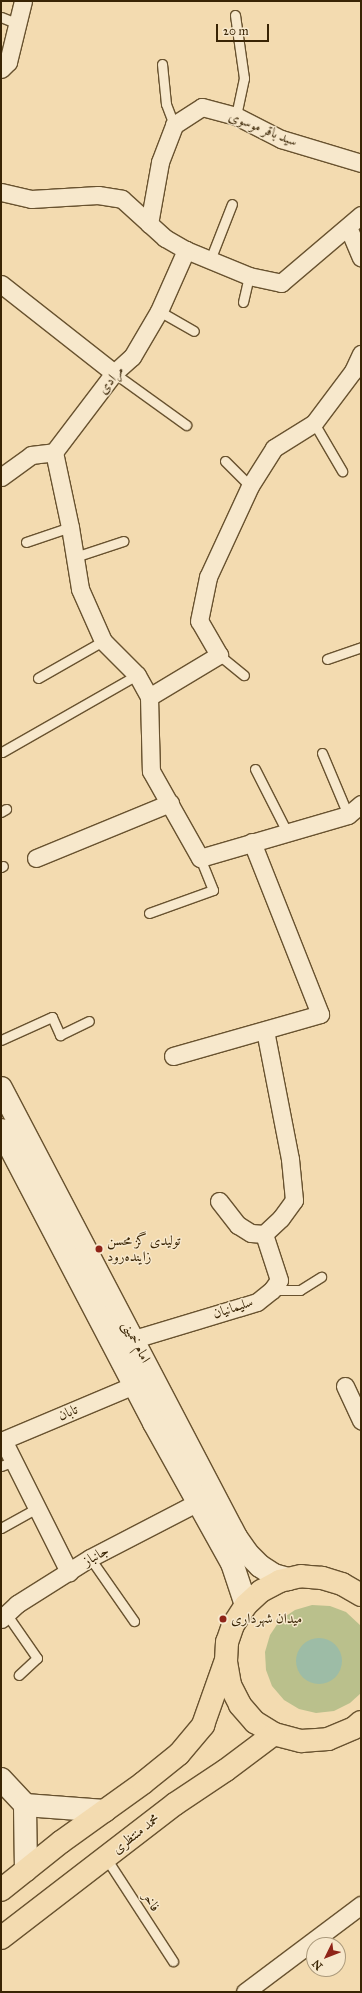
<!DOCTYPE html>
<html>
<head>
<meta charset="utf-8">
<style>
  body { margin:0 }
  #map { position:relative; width:362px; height:1993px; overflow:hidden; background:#f3dbb0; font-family:"IM FELL Great Primer",Amiri,serif }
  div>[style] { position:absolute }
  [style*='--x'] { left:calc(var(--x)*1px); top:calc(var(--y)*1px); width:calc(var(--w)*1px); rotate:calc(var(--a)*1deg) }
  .green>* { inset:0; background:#bac08c }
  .water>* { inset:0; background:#9dbca6 }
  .round { border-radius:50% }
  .roads { filter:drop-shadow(1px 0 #68522f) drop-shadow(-1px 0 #68522f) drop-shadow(0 1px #68522f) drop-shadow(0 -1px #68522f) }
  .lane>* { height:9px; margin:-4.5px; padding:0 4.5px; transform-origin:4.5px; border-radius:4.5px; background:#f7e8cc }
  .street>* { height:17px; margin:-8.5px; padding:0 8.5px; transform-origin:8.5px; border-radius:8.5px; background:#f7e8cc }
  .secondary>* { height:22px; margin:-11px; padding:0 11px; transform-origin:11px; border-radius:11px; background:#f7e8cc }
  .primary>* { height:22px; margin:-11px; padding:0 11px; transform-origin:11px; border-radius:11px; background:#f3dbb0 }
  .dots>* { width:11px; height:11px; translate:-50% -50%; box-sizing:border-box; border:2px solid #f7e8cc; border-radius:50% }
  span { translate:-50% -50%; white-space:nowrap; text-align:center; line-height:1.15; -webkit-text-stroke:3px #f7e8cc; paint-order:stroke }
  .street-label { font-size:14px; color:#392404 }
  .poi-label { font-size:14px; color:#392404 }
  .left { translate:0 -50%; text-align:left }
  .frame { position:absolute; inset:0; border:2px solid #392404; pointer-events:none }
  .north { position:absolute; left:306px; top:1937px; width:40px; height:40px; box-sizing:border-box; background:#f7e8cc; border:1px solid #ab9a7c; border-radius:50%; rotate:227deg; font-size:11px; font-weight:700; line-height:16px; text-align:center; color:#392404 }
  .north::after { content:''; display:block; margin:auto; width:14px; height:18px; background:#8f2418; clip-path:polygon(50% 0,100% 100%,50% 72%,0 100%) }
  .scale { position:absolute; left:216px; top:24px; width:53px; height:18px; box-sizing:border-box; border:2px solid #392404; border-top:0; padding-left:5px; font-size:12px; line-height:14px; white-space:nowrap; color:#392404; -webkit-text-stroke:3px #f7e8cc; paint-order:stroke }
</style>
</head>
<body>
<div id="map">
  <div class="green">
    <i style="clip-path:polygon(312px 1605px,330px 1606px,346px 1612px,361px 1626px,361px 1693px,350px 1703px,334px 1711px,316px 1713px,299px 1709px,284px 1700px,272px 1686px,266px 1670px,265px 1652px,270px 1635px,280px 1620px,295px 1610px)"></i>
  </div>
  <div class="water">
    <i class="round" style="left:296px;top:1638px;width:46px;height:46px"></i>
  </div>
  <div class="roads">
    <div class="lane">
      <i style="--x:235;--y:15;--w:64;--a:81.9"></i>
      <i style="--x:244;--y:78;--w:39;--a:102"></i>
      <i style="--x:1;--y:17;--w:16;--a:22"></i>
      <i style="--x:162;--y:64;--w:40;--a:84.3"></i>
      <i style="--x:166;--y:104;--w:22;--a:69"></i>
      <i style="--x:210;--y:260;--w:60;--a:-68.6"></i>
      <i style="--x:243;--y:302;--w:27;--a:-77"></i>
      <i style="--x:159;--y:311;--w:40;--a:29.7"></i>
      <i style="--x:114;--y:373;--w:89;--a:35.8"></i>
      <i style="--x:314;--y:423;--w:56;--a:59.7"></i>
      <i style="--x:225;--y:461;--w:35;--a:45"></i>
      <i style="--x:26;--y:542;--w:46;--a:-18.8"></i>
      <i style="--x:75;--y:557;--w:51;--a:-18.4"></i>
      <i style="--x:219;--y:655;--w:32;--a:39"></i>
      <i style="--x:327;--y:659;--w:36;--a:-19"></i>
      <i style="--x:38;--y:678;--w:75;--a:-29.6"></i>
      <i style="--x:2;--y:752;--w:155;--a:-29.7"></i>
      <i style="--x:322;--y:753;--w:67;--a:67.2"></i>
      <i style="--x:255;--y:769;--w:71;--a:63.1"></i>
      <i style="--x:1;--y:812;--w:6;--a:-31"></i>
      <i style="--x:1;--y:867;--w:2;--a:-27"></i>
      <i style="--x:149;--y:913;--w:68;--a:-19.8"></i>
      <i style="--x:213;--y:890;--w:35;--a:-112"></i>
      <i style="--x:1;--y:1040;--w:56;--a:-24.3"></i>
      <i style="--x:52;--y:1017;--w:20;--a:66"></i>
      <i style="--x:60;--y:1035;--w:32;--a:-26"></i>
      <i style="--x:272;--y:1290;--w:28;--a:0"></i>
      <i style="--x:300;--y:1290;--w:25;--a:-32"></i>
      <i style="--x:1;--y:1466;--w:14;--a:-21"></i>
      <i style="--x:1;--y:1528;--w:41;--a:-29.1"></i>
      <i style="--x:90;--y:1558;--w:77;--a:55.1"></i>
      <i style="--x:5;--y:1612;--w:56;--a:55.2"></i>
      <i style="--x:37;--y:1658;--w:25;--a:137"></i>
      <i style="--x:106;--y:1858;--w:123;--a:57"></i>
    </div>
    <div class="street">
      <i style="--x:1;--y:69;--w:10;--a:-45"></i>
      <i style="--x:8;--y:62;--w:63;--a:-76.2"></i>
      <i style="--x:1;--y:192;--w:31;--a:13"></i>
      <i style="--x:31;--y:199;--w:67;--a:-3.4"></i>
      <i style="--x:98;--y:195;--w:24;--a:9"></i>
      <i style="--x:122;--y:199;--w:58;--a:42.2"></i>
      <i style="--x:165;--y:238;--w:24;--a:30"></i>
      <i style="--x:186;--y:250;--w:68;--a:22.4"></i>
      <i style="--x:249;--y:276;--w:33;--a:12"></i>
      <i style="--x:281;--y:283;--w:105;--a:-40.4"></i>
      <i style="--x:149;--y:224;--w:63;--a:-79.9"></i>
      <i style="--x:160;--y:162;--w:40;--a:-69"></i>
      <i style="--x:174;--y:125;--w:33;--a:-33"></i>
      <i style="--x:202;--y:107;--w:35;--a:15"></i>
      <i style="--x:236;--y:116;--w:51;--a:27.1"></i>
      <i style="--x:281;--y:139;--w:84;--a:16.7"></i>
      <i style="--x:348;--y:227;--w:33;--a:67"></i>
      <i style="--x:1;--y:284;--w:144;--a:38.2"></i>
      <i style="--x:54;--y:452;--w:77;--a:78"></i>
      <i style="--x:70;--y:527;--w:63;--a:80.8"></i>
      <i style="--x:80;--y:589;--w:57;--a:66.1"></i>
      <i style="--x:103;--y:641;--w:48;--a:45"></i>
      <i style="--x:137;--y:675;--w:25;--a:61"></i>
      <i style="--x:149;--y:697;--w:74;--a:88.5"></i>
      <i style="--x:151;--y:771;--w:100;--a:60.6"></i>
      <i style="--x:200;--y:858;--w:154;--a:-16.2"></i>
      <i style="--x:348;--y:815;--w:17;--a:-40"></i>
      <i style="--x:1;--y:477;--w:37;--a:-36"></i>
      <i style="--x:31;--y:455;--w:23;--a:-7"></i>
      <i style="--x:54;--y:452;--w:99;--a:-52.8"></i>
      <i style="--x:114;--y:373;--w:24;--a:-42"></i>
      <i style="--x:132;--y:357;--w:53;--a:-59.6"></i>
      <i style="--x:159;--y:311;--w:67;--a:-66.1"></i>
      <i style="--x:149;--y:697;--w:82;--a:-31"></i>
      <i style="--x:219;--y:655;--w:39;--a:-120"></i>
      <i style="--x:199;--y:621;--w:45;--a:-78.4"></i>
      <i style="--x:208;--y:577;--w:100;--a:-65.2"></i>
      <i style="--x:250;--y:486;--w:45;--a:-57.7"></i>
      <i style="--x:274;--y:448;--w:47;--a:-32"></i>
      <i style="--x:314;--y:423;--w:65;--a:-53.1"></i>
      <i style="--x:353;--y:371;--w:19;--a:-65"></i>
      <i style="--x:36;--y:858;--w:145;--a:-22.3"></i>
      <i style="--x:173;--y:1056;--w:153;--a:-15.9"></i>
      <i style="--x:320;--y:1014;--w:185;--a:-111.6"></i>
      <i style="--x:219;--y:1201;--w:31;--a:52"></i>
      <i style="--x:238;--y:1225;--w:15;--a:32"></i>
      <i style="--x:251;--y:1233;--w:13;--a:4"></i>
      <i style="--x:264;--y:1234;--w:23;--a:-43"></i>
      <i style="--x:281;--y:1218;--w:22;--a:-54"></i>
      <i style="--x:294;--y:1200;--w:41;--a:-95.6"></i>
      <i style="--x:290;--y:1159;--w:131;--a:-101"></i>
      <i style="--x:134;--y:1339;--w:128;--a:-16.7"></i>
      <i style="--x:257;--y:1302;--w:19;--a:-39"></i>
      <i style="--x:272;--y:1290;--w:12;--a:-55"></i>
      <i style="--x:279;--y:1280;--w:48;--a:-108.1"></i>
      <i style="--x:345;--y:1386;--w:38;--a:65"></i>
      <i style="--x:3;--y:1440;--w:148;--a:63.4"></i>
      <i style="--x:1;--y:1441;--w:144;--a:-22.8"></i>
      <i style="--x:1;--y:1619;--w:22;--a:-43"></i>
      <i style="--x:17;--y:1604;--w:86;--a:-32.2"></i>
      <i style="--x:90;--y:1558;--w:122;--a:-27.4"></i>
      <i style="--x:245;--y:1992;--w:145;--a:-36.9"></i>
    </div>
    <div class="secondary">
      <i style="--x:1;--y:1088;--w:507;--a:62.37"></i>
      <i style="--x:236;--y:1537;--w:19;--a:55"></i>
      <i style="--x:247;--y:1553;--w:18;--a:45"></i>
      <i style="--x:260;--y:1566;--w:17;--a:33"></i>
      <i style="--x:274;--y:1575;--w:15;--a:16"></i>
      <i style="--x:1;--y:1130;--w:331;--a:62.4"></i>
      <i style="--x:154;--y:1423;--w:160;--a:60.9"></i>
      <i style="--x:232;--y:1563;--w:44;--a:71.6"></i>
      <i style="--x:1;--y:1779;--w:35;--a:47"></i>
      <i style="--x:26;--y:1870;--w:65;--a:-90.9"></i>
      <i style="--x:25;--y:1805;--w:80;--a:4.3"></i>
    </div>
    <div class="primary">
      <i style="--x:361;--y:1595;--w:22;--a:-150"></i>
      <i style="--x:342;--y:1584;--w:21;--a:-163"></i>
      <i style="--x:322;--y:1578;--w:21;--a:-175"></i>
      <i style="--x:301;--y:1576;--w:22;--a:167"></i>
      <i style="--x:280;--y:1581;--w:21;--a:152"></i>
      <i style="--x:261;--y:1591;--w:21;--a:137"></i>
      <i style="--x:246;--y:1605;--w:24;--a:123"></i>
      <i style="--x:233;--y:1625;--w:18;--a:109"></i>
      <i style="--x:227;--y:1642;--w:20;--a:93"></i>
      <i style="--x:226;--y:1662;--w:23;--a:80"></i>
      <i style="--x:230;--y:1685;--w:22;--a:63"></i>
      <i style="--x:240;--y:1705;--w:23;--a:49"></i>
      <i style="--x:255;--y:1722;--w:22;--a:32"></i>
      <i style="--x:274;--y:1734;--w:28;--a:15"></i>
      <i style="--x:301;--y:1741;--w:27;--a:-4"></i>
      <i style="--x:328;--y:1739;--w:28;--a:-23"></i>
      <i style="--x:354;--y:1728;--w:9;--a:-41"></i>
      <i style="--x:1;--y:1890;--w:77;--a:-38.7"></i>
      <i style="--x:61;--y:1842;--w:101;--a:-35.7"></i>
      <i style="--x:143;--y:1783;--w:46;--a:-38.9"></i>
      <i style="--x:179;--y:1754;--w:38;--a:-50"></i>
      <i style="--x:203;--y:1725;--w:66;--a:-70.5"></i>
      <i style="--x:1;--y:1938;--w:220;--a:-37.6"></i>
      <i style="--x:175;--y:1804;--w:61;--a:-33.7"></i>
      <i style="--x:226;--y:1770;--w:60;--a:-36.9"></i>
    </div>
  </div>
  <div class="dots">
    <i style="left:99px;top:1249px;background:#8f2418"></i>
    <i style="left:223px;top:1619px;background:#8f2418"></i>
  </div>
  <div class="street-label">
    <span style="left:263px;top:129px;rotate:22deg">سید باقر موسوی</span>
    <span style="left:111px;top:380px;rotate:-49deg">مرادی</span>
    <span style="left:233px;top:1308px;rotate:-18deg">سلیمانیان</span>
    <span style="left:136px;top:1342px;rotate:62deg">امام خمینی</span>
    <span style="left:68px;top:1413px;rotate:-23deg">تابان</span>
    <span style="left:96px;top:1556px;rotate:-29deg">جانباز</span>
    <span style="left:136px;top:1834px;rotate:-38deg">محمد منتظری</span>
    <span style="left:151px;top:1902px;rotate:57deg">فاخر</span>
  </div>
  <div class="poi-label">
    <span class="left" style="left:107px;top:1249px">تولیدی گز محسن<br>زاینده‌رود</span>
    <span class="left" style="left:231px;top:1619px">میدان شهرداری</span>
  </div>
  <div class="frame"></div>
  <div class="north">N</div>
  <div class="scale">20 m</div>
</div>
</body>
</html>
